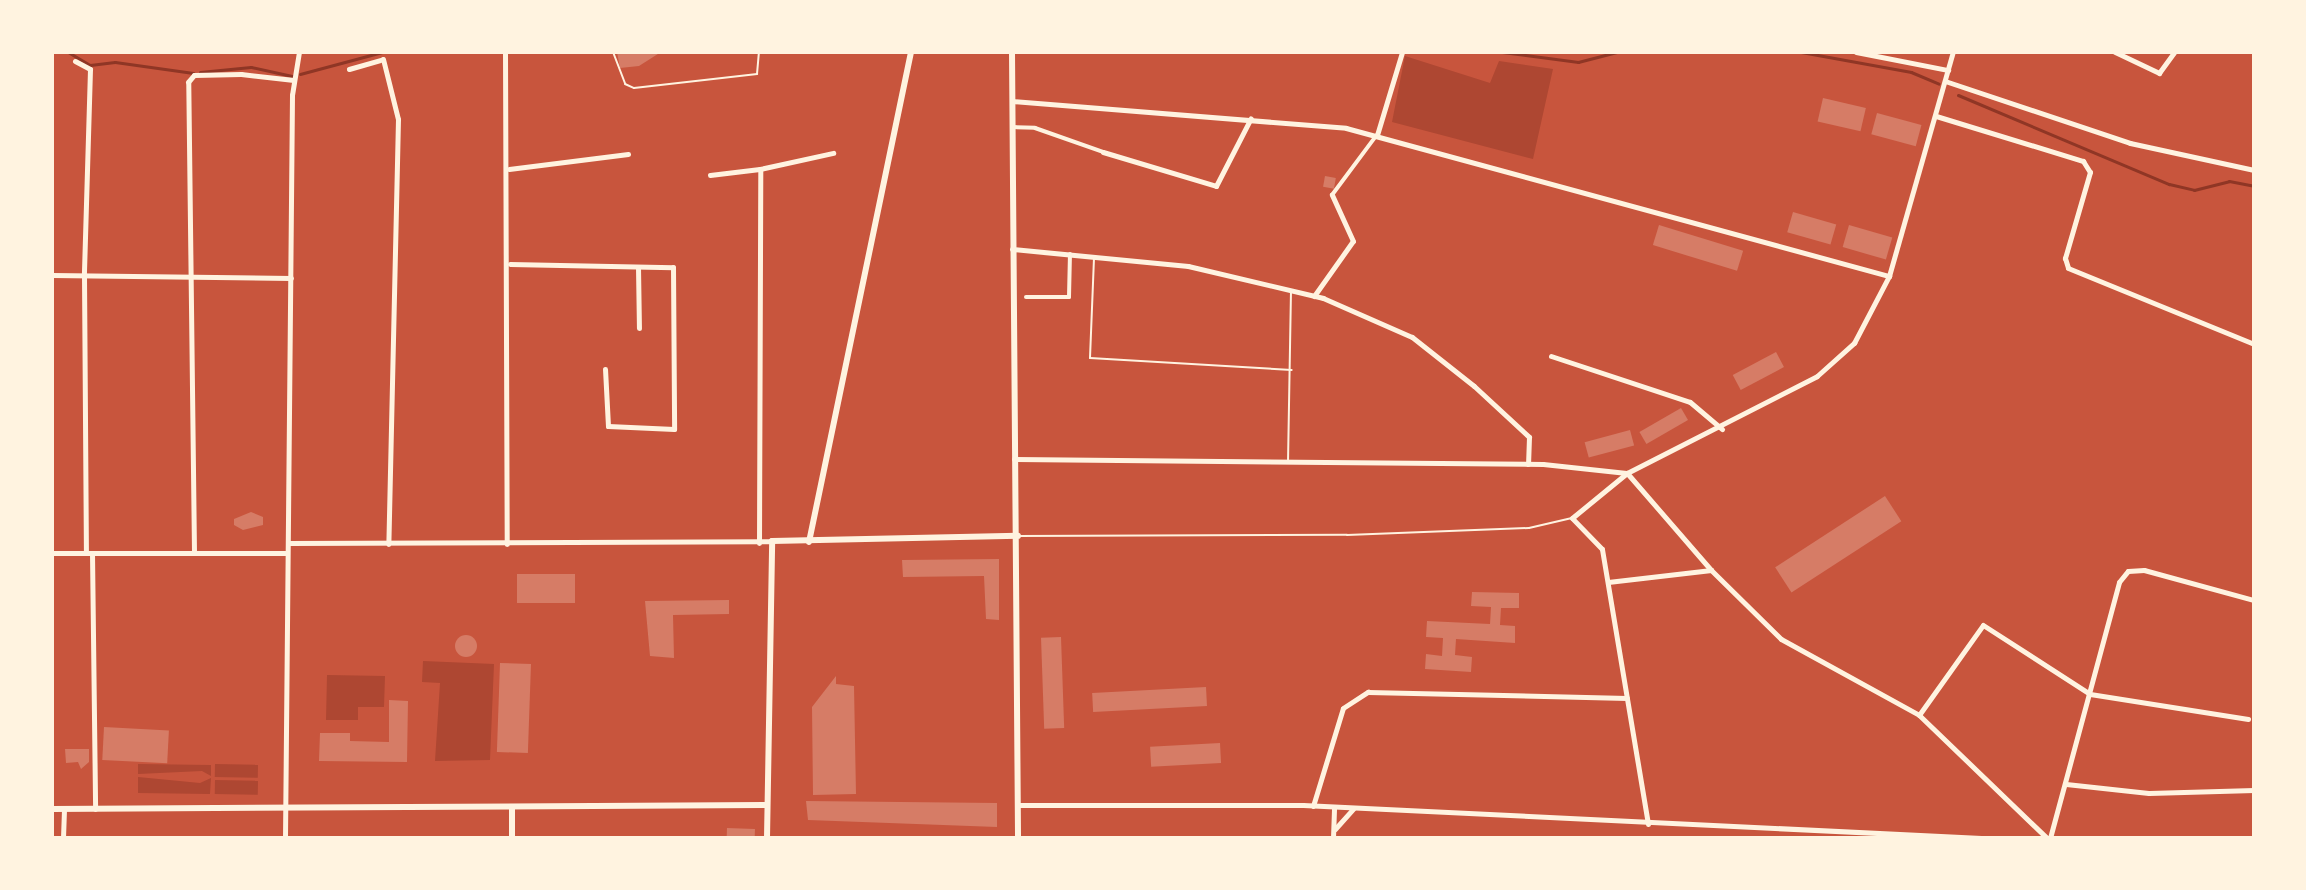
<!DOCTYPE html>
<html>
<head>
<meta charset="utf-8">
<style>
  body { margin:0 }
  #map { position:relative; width:2306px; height:890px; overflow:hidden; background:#c8553d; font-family:"Work Sans",sans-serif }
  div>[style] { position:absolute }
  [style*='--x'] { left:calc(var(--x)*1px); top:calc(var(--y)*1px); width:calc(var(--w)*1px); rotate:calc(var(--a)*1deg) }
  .green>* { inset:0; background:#ae4732; transform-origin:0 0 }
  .stream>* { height:3px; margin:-1.5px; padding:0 1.5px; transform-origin:1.5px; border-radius:1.5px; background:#8f3625 }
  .building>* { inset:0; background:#d67c66; transform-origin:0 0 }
  .round { border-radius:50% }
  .service>* { height:2px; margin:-1px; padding:0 1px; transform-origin:1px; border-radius:1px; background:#fff3e0 }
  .pedestrian>* { height:4px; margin:-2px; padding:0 2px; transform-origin:2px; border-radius:2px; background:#fff3e0 }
  .minor>* { height:5px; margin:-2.5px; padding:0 2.5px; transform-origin:2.5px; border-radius:2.5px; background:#fff3e0 }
  .tertiary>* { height:6px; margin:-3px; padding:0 3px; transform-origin:3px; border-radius:3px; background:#fff3e0 }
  span { translate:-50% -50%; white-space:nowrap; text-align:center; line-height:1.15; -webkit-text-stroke:6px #fff3e0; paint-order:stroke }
  .frame { position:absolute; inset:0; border:54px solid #fff3e0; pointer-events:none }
</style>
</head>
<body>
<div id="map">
  <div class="green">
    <i style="clip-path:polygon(1405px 56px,1490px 83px,1499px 61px,1553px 69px,1533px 159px,1392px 122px)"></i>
    <i style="clip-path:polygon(423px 661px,494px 664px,490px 760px,435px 761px,440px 683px,422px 682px)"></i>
    <i style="clip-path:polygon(327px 675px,385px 676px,384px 707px,358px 707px,358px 720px,326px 720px)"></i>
    <i style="clip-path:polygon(138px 764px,211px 765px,211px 776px,202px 771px,138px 774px)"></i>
    <i style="left:215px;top:764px;width:43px;height:13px;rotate:1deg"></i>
    <i style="clip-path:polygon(138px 777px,200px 783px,211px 778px,210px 794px,138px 793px)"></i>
    <i style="left:215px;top:780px;width:43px;height:14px;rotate:1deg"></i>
  </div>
  <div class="stream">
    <i style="--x:68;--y:52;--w:26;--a:31"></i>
    <i style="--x:90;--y:65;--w:25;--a:-7"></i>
    <i style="--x:115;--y:62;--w:79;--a:8"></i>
    <i style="--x:1502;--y:52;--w:77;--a:7.5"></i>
    <i style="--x:1578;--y:62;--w:40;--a:-14.4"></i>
    <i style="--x:1801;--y:52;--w:112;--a:10.3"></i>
    <i style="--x:1911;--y:72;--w:30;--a:23"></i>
    <i style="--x:200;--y:72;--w:51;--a:-5.6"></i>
    <i style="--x:251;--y:67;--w:42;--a:12.4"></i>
    <i style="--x:300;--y:74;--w:85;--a:-15"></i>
    <i style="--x:1958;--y:95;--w:229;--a:22.9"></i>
    <i style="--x:2169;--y:184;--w:26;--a:13"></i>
    <i style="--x:2194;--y:190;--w:36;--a:-14"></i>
    <i style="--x:2229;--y:181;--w:25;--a:11"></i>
  </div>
  <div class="building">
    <i style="clip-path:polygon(617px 52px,661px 52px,639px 66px,620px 68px)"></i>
    <i style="left:1823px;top:98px;width:44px;height:24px;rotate:13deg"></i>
    <i style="left:1877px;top:113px;width:46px;height:22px;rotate:15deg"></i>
    <i style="left:1325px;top:176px;width:11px;height:11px;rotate:10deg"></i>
    <i style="left:1793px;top:212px;width:45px;height:21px;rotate:16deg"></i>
    <i style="left:1659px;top:225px;width:88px;height:21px;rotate:17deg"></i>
    <i style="left:1849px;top:225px;width:45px;height:23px;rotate:16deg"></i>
    <i style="left:1776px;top:352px;width:17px;height:49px;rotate:62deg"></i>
    <i style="left:1681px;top:408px;width:14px;height:48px;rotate:60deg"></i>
    <i style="left:1630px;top:430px;width:16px;height:47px;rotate:75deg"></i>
    <i style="left:1885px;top:496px;width:30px;height:131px;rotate:57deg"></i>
    <i style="clip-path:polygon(251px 512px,263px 517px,263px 525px,243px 530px,234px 525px,234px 519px)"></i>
    <i style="clip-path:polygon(999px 559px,999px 620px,986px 619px,984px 576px,903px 577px,902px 560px)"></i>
    <i style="left:517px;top:574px;width:58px;height:29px"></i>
    <i style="clip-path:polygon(1472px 592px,1519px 593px,1519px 608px,1501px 608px,1500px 625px,1515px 626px,1515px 643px,1456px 639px,1455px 655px,1472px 657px,1471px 672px,1425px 669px,1426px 654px,1442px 656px,1443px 638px,1426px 637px,1427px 621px,1490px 624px,1491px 607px,1471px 606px)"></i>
    <i style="clip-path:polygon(729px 600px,729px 614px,673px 615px,674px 658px,650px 656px,645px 601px)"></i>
    <i class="round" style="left:455px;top:635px;width:22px;height:22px"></i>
    <i style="left:1061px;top:637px;width:91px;height:20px;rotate:88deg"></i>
    <i style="left:500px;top:663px;width:31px;height:89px;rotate:2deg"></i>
    <i style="clip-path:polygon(836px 676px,836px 684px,854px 686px,856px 794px,813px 795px,812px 707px)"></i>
    <i style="left:1206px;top:687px;width:19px;height:114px;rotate:87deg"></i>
    <i style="clip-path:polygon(389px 700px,408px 701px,407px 762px,319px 761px,320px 733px,350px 733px,350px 741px,389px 742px)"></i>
    <i style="left:104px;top:727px;width:65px;height:33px;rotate:3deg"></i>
    <i style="left:1220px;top:743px;width:20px;height:70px;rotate:87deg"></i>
    <i style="clip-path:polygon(65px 749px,89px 749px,89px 762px,81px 769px,78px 762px,66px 763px)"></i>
    <i style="clip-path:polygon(806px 801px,997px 803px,997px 827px,808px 820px)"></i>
    <i style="left:727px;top:828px;width:28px;height:10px;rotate:2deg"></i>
  </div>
  <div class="service">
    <i style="--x:613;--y:52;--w:34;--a:69"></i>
    <i style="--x:625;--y:84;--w:10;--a:24"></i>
    <i style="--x:634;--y:88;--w:124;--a:-6.5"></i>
    <i style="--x:757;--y:74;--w:22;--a:-85"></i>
    <i style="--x:1094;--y:258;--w:100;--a:92.3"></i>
    <i style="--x:1090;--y:358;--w:202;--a:3.4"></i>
    <i style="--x:1288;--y:462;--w:171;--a:-89"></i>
    <i style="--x:1018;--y:536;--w:329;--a:-0.2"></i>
    <i style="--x:1347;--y:535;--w:182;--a:-2.2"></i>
    <i style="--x:1529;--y:528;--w:44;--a:-13.1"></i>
  </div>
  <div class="pedestrian">
    <i style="--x:1012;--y:127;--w:23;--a:2"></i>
    <i style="--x:1035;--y:128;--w:72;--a:19.4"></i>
    <i style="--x:1332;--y:195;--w:74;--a:-53.3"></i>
    <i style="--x:1026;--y:297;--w:43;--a:0"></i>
    <i style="--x:1069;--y:297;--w:43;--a:-88.7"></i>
  </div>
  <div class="minor">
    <i style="--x:505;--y:52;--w:492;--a:89.8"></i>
    <i style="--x:1856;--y:52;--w:94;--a:11.1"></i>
    <i style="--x:2115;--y:52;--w:49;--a:25.5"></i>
    <i style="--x:2159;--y:73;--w:26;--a:-54"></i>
    <i style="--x:75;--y:61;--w:17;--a:28"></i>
    <i style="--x:90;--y:69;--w:207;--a:91.7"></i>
    <i style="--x:84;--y:276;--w:277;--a:89.6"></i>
    <i style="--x:349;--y:69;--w:35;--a:-16"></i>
    <i style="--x:383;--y:59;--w:62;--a:76"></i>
    <i style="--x:398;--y:119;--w:425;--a:91.3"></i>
    <i style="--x:1945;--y:81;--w:195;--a:18.5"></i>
    <i style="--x:2130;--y:143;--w:127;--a:12.3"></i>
    <i style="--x:1012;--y:101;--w:335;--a:4.6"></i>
    <i style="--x:1346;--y:128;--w:563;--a:15.25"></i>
    <i style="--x:1936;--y:116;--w:154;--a:17"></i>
    <i style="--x:2083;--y:161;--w:13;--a:58"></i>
    <i style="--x:2090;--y:172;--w:90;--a:106.2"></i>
    <i style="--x:2065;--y:258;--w:10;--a:73"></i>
    <i style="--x:2068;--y:268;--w:201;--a:22.2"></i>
    <i style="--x:1377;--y:135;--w:87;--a:-73.2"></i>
    <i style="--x:1103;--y:152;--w:118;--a:16.7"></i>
    <i style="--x:1216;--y:186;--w:76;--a:-62.8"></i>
    <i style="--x:509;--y:169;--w:120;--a:-7.2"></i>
    <i style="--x:710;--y:175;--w:50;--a:-6.8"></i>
    <i style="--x:1012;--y:249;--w:177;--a:5.5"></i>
    <i style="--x:1188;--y:266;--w:139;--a:13.3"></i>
    <i style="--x:1323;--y:298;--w:97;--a:23.7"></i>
    <i style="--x:1412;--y:337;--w:79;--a:38.3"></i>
    <i style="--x:1474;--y:386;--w:75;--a:42.8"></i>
    <i style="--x:1529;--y:437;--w:27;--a:92"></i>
    <i style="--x:510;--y:264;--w:163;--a:1.1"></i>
    <i style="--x:673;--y:267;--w:162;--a:89.6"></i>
    <i style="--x:674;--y:429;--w:66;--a:-177.4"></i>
    <i style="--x:608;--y:426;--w:57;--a:-93"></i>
    <i style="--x:638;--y:267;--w:61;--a:89.1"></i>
    <i style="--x:52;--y:275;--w:239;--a:0.7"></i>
    <i style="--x:1314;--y:296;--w:67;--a:-54.7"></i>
    <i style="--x:1353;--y:241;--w:51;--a:-114.5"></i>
    <i style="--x:1551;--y:356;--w:146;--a:18.3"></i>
    <i style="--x:1690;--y:402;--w:42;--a:40.2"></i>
    <i style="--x:1014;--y:459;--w:529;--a:0.54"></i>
    <i style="--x:1543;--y:464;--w:84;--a:6.1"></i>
    <i style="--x:1627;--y:473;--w:128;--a:49.1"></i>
    <i style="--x:1711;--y:570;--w:98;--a:44.6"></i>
    <i style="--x:1781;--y:639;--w:158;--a:28.8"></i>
    <i style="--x:1919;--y:715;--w:178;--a:43.9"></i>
    <i style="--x:288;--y:543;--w:484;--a:-0.2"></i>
    <i style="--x:759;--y:543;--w:374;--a:-89.8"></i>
    <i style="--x:760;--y:169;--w:75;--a:-12.4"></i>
    <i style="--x:194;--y:552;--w:470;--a:-90.7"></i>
    <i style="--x:188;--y:82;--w:9;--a:-49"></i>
    <i style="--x:194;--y:75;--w:47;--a:-1.2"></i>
    <i style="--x:241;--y:74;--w:53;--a:6.5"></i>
    <i style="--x:52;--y:553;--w:233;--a:0"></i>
    <i style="--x:92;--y:553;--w:256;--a:89.3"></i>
    <i style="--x:1608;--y:582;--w:104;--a:-6.6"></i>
    <i style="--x:1919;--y:715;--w:110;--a:-54.6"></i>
    <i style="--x:1983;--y:625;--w:127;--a:32.8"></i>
    <i style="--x:2090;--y:694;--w:160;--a:9"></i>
    <i style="--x:2066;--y:784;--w:83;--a:6.2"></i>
    <i style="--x:2149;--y:793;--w:105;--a:-1.6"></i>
    <i style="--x:1018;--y:805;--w:285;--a:0"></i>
    <i style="--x:1303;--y:805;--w:679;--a:2.79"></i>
    <i style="--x:1313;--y:806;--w:102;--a:-73"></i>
    <i style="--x:1343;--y:708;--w:30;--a:-33"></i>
    <i style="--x:1368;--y:692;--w:259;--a:1.3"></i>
    <i style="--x:1648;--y:824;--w:279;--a:-99.5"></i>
    <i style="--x:1602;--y:549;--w:43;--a:-134.1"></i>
    <i style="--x:1572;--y:518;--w:71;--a:-39.3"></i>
    <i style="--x:1627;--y:473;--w:213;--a:-27"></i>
    <i style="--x:1817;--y:376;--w:50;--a:-41.7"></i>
    <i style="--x:1854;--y:343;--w:76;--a:-62.4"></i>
    <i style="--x:1889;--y:276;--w:233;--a:-74.1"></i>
    <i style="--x:1335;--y:829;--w:28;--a:-48"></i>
    <i style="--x:63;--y:838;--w:29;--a:-88"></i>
    <i style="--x:285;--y:838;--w:743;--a:-89.46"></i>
    <i style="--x:292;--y:95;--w:44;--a:-80.8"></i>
    <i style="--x:1333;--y:838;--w:31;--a:-88"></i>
    <i style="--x:2050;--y:838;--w:265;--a:-74.9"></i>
    <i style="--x:2119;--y:582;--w:14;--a:-51"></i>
    <i style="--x:2128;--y:571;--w:16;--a:-4"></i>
    <i style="--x:2144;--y:570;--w:114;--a:15.3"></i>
  </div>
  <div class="tertiary">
    <i style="--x:1012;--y:52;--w:786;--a:89.56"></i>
    <i style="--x:809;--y:542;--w:501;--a:-78.24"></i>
    <i style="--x:52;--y:809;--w:715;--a:-0.32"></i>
    <i style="--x:512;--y:809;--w:29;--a:90"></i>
    <i style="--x:767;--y:838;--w:297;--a:-89"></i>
    <i style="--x:772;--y:541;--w:246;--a:-1.2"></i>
  </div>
  <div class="frame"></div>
</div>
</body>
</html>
